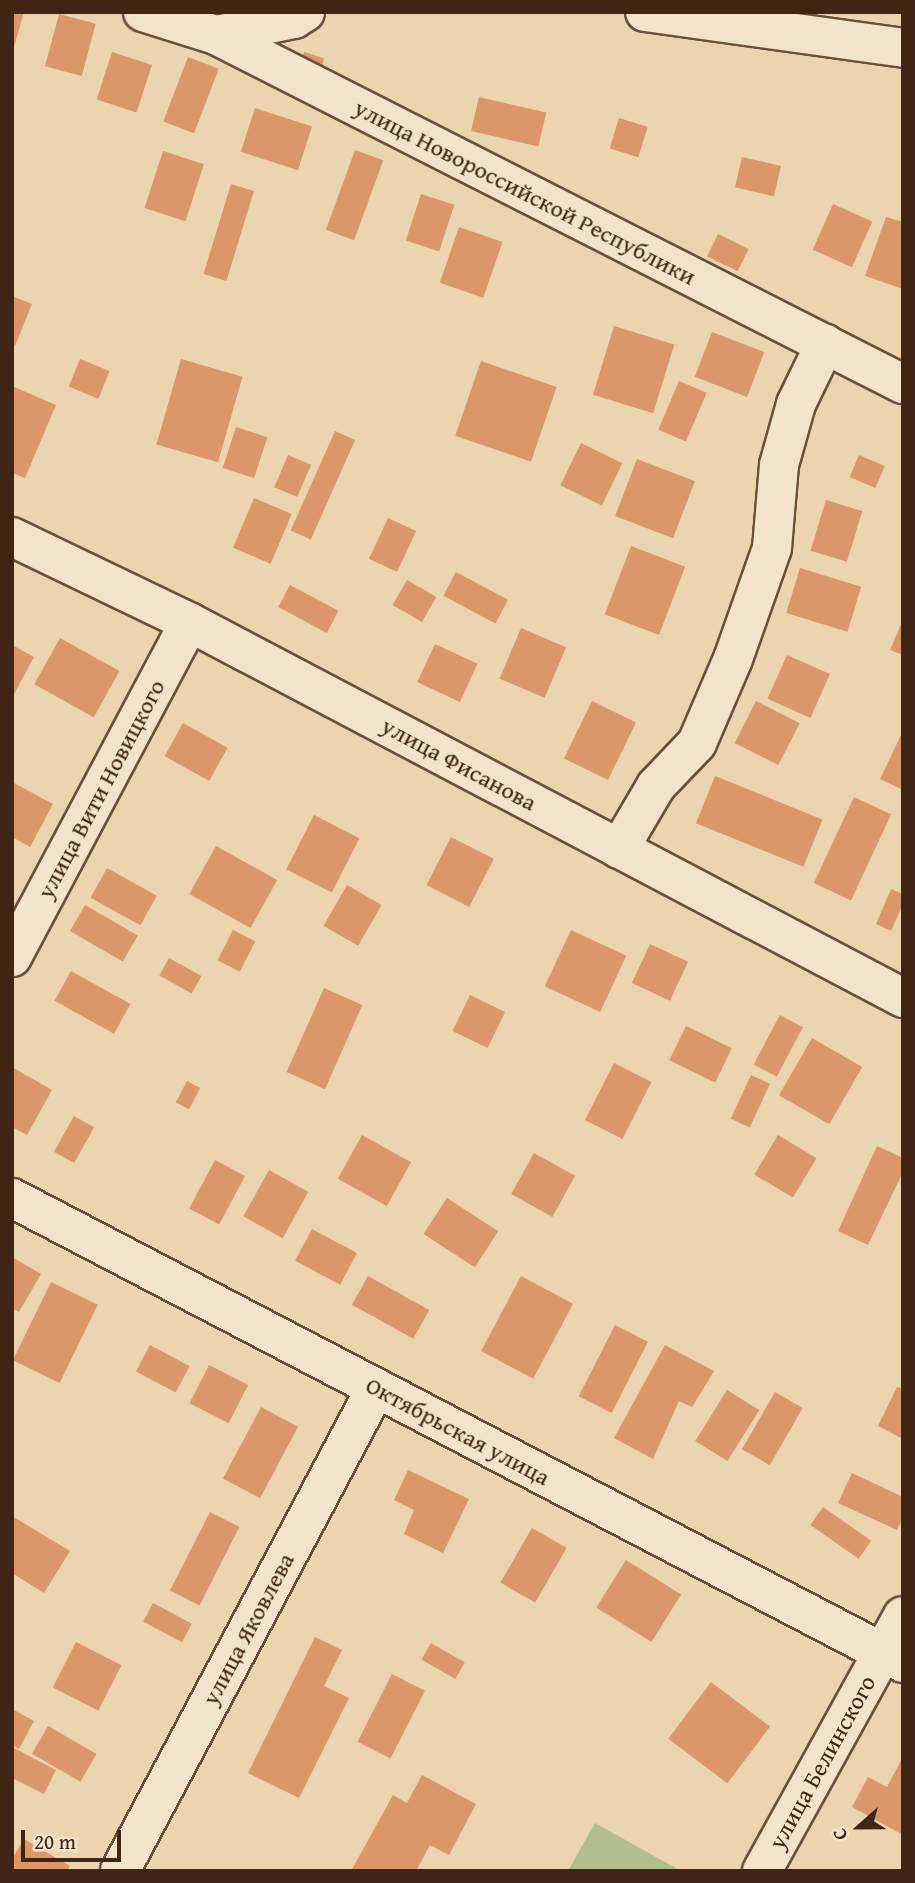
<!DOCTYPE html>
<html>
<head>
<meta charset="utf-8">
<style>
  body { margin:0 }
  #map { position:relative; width:915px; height:1883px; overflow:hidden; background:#ead5af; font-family:"Gentium Book Plus",serif }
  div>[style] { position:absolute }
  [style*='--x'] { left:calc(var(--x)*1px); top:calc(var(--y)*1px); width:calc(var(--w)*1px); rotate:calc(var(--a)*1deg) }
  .green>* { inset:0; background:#b2be8e }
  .building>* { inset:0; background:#db9669; transform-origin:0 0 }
  .roads { filter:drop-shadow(2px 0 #6a503b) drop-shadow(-2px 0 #6a503b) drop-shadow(0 2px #6a503b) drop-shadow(0 -2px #6a503b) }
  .minor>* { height:38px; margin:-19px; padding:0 19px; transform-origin:19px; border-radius:19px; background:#f1e4cb }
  span { translate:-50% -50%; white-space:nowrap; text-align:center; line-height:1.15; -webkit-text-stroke:5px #f1e4cb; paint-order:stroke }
  .street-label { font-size:24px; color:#402414 }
  .frame { position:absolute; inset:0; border:14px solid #402414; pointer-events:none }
  .north { position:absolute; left:824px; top:1792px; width:70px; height:70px; -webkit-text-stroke:5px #f1e4cb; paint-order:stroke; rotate:249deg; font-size:19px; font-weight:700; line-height:28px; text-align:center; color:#402414 }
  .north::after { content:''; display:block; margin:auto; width:24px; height:32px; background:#402414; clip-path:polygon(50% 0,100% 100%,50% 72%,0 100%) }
  .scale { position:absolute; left:21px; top:1830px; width:100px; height:32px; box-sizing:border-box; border:4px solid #402414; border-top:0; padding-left:9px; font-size:21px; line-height:24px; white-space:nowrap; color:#402414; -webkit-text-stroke:5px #f1e4cb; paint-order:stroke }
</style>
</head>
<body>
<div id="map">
  <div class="green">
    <i style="clip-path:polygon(595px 1823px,681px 1871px,568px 1871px)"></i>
  </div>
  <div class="building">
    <i style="clip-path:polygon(12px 12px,24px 12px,13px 50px,12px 50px)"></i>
    <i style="left:59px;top:14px;width:38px;height:54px;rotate:15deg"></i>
    <i style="left:112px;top:52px;width:42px;height:50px;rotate:18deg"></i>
    <i style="left:304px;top:52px;width:21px;height:19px;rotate:17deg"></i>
    <i style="left:188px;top:57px;width:33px;height:69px;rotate:21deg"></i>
    <i style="left:479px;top:97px;width:69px;height:35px;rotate:13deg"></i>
    <i style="left:255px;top:108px;width:60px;height:46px;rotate:18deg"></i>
    <i style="left:619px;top:118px;width:30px;height:32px;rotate:17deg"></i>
    <i style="left:355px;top:150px;width:30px;height:85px;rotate:20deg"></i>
    <i style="left:163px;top:151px;width:43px;height:60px;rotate:18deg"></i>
    <i style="left:742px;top:157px;width:40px;height:31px;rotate:13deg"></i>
    <i style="left:231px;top:184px;width:24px;height:94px;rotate:17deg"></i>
    <i style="left:421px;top:194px;width:35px;height:49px;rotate:18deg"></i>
    <i style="left:833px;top:204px;width:43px;height:50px;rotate:24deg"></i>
    <i style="clip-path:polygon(886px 217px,903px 222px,903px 289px,865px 276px)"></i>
    <i style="left:459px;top:227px;width:46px;height:59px;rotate:19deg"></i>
    <i style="left:718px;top:234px;width:34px;height:25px;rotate:26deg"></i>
    <i style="clip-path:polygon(12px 296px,32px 304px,15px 346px,12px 345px)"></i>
    <i style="left:614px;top:326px;width:63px;height:72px;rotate:17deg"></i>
    <i style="left:712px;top:332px;width:56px;height:48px;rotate:21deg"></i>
    <i style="left:80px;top:359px;width:32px;height:30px;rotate:22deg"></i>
    <i style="left:181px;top:359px;width:64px;height:89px;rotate:16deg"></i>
    <i style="left:481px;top:361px;width:80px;height:79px;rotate:19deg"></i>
    <i style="left:679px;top:381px;width:30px;height:53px;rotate:23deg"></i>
    <i style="clip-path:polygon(12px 386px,56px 405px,25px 478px,12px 473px)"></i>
    <i style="left:236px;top:427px;width:33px;height:43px;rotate:18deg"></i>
    <i style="left:335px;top:431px;width:22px;height:109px;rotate:24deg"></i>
    <i style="left:581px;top:443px;width:46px;height:47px;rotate:26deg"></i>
    <i style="left:288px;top:455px;width:25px;height:35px;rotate:23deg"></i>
    <i style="left:859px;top:455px;width:28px;height:24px;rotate:23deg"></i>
    <i style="left:637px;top:459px;width:62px;height:61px;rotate:21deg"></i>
    <i style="left:254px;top:498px;width:41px;height:54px;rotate:23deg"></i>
    <i style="left:826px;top:500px;width:38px;height:53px;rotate:17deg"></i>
    <i style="left:388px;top:518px;width:31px;height:45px;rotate:25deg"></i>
    <i style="left:631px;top:546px;width:58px;height:73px;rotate:21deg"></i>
    <i style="left:800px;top:568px;width:64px;height:47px;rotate:17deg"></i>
    <i style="left:456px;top:572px;width:59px;height:27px;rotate:28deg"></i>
    <i style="left:407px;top:580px;width:34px;height:29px;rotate:30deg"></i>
    <i style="left:290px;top:585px;width:55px;height:25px;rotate:28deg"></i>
    <i style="clip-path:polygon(903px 620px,903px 655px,890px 650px)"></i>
    <i style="left:521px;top:628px;width:49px;height:55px;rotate:23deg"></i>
    <i style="left:60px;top:638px;width:68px;height:53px;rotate:29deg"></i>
    <i style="left:435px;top:644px;width:47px;height:42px;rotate:25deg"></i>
    <i style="clip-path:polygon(12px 645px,34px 657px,12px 698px)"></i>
    <i style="left:787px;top:655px;width:47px;height:48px;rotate:24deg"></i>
    <i style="left:592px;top:701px;width:49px;height:64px;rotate:26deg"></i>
    <i style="left:756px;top:701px;width:49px;height:47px;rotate:27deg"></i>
    <i style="left:183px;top:723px;width:51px;height:38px;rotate:29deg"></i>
    <i style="clip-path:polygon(901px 735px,903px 736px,903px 790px,880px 779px)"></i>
    <i style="left:715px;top:776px;width:116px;height:51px;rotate:22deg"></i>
    <i style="clip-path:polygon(12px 782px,53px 804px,30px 847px,12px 837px)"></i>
    <i style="left:854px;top:797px;width:41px;height:95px;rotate:25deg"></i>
    <i style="left:314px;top:815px;width:51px;height:61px;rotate:27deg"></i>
    <i style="left:451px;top:837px;width:48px;height:54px;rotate:27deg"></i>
    <i style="left:216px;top:846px;width:70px;height:55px;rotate:29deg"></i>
    <i style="left:107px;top:868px;width:57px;height:34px;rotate:29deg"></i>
    <i style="left:347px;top:885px;width:40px;height:47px;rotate:30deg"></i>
    <i style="clip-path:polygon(891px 889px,903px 894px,903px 904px,891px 931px,876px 924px)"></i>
    <i style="left:85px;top:905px;width:61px;height:30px;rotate:30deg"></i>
    <i style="left:233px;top:930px;width:25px;height:34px;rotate:27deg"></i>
    <i style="left:571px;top:930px;width:61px;height:62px;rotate:25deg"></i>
    <i style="left:650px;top:944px;width:42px;height:43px;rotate:25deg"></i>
    <i style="left:169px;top:958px;width:37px;height:20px;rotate:29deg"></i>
    <i style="left:71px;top:971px;width:68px;height:34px;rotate:29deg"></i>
    <i style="left:324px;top:988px;width:42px;height:92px;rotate:24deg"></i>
    <i style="left:470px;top:995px;width:39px;height:40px;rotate:26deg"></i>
    <i style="left:780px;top:1015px;width:26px;height:56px;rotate:28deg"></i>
    <i style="left:686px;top:1026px;width:51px;height:38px;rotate:26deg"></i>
    <i style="left:812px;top:1038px;width:58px;height:66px;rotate:30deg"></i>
    <i style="left:614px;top:1063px;width:42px;height:64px;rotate:27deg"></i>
    <i style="clip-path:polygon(12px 1067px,52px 1090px,27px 1135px,12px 1127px)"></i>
    <i style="left:751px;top:1075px;width:21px;height:48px;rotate:25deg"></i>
    <i style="left:187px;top:1081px;width:15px;height:24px;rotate:28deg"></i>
    <i style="left:74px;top:1116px;width:23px;height:41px;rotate:29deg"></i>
    <i style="left:362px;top:1135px;width:56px;height:50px;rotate:29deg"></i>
    <i style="left:778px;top:1135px;width:45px;height:46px;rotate:31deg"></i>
    <i style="clip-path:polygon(877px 1146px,903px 1158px,903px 1172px,868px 1245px,838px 1231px)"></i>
    <i style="left:534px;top:1153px;width:47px;height:47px;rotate:29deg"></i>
    <i style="left:215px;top:1160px;width:34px;height:55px;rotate:28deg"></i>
    <i style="left:269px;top:1170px;width:45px;height:53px;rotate:29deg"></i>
    <i style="left:447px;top:1198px;width:61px;height:43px;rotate:33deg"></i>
    <i style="left:312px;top:1229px;width:51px;height:36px;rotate:28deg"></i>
    <i style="clip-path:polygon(12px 1257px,41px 1274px,19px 1312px,12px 1308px)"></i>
    <i style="left:368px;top:1276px;width:70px;height:33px;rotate:29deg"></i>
    <i style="left:521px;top:1276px;width:59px;height:85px;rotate:28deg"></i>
    <i style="left:51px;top:1282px;width:52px;height:87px;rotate:26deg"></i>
    <i style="left:615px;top:1325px;width:37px;height:80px;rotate:27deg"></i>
    <i style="left:150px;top:1345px;width:45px;height:30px;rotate:28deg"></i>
    <i style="clip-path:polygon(665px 1345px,714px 1371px,692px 1407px,679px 1401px,653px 1459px,614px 1438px)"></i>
    <i style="left:209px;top:1365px;width:44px;height:43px;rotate:27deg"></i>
    <i style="clip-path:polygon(897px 1387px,903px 1389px,903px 1439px,878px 1426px)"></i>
    <i style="left:727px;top:1390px;width:38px;height:60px;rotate:32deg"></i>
    <i style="left:775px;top:1392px;width:32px;height:66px;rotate:30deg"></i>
    <i style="left:261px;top:1407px;width:42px;height:81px;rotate:28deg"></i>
    <i style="clip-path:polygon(408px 1470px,469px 1499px,443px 1553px,404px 1534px,414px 1510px,394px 1500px)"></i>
    <i style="clip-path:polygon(852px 1473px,903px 1497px,903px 1518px,897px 1530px,838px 1503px)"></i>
    <i style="left:823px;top:1507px;width:59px;height:22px;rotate:35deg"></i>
    <i style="left:210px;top:1512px;width:33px;height:88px;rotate:27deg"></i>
    <i style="clip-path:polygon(12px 1516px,70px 1551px,44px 1593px,12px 1573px)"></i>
    <i style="left:532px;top:1528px;width:40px;height:63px;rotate:30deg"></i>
    <i style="left:626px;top:1560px;width:65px;height:56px;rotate:32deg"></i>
    <i style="left:153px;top:1603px;width:44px;height:21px;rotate:28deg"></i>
    <i style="clip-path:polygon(315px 1637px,342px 1650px,324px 1686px,349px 1698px,299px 1798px,248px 1773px)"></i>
    <i style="left:76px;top:1642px;width:51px;height:51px;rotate:27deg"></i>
    <i style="left:431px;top:1643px;width:39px;height:19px;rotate:30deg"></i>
    <i style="left:392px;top:1674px;width:37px;height:76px;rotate:27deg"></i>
    <i style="left:711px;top:1682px;width:74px;height:71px;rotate:37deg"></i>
    <i style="clip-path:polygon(12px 1709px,34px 1721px,19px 1749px,12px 1745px)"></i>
    <i style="left:48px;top:1726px;width:56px;height:32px;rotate:30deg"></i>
    <i style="clip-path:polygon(12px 1747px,56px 1770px,44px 1794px,12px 1778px)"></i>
    <i style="clip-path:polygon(903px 1757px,903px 1835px,852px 1807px,868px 1777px,887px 1787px)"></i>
    <i style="clip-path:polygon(422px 1775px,476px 1804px,449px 1855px,430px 1845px,416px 1871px,351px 1871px,393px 1795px,407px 1803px)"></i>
    <i style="clip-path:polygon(24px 1839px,70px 1866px,67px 1871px,12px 1871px,12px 1859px)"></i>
  </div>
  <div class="roads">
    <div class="minor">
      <i style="--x:143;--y:12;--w:77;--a:17.5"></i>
      <i style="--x:216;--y:35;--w:771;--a:26.93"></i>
      <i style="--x:645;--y:12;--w:260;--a:7.9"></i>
      <i style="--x:216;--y:35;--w:80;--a:-11.6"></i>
      <i style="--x:294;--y:19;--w:13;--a:-32"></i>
      <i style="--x:12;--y:537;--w:196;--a:25.7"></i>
      <i style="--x:189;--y:622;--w:807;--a:27.77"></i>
      <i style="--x:619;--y:849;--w:73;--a:-59.6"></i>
      <i style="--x:656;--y:786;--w:59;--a:-46.4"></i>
      <i style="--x:697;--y:743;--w:91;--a:-66.8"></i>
      <i style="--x:733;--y:659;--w:118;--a:-70.6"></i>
      <i style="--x:772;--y:548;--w:83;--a:-85.2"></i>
      <i style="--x:779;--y:465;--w:63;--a:-74.4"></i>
      <i style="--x:796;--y:404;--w:67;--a:-64.2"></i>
      <i style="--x:12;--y:957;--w:379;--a:-62.1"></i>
      <i style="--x:12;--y:1198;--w:1005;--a:27.56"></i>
      <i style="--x:120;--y:1871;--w:547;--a:-62.08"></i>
      <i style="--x:762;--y:1871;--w:291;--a:-61.1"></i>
    </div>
  </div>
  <div class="street-label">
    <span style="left:525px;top:192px;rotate:27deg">улица Новороссийской Республики</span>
    <span style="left:459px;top:764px;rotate:28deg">улица Фисанова</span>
    <span style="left:101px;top:789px;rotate:-62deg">улица Вити Новицкого</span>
    <span style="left:458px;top:1431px;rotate:28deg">Октябрьская улица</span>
    <span style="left:248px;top:1629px;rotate:-62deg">улица Яковлева</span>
    <span style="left:822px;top:1762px;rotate:-61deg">улица Белинского</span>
  </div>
  <div class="frame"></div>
  <div class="north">С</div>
  <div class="scale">20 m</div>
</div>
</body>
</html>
